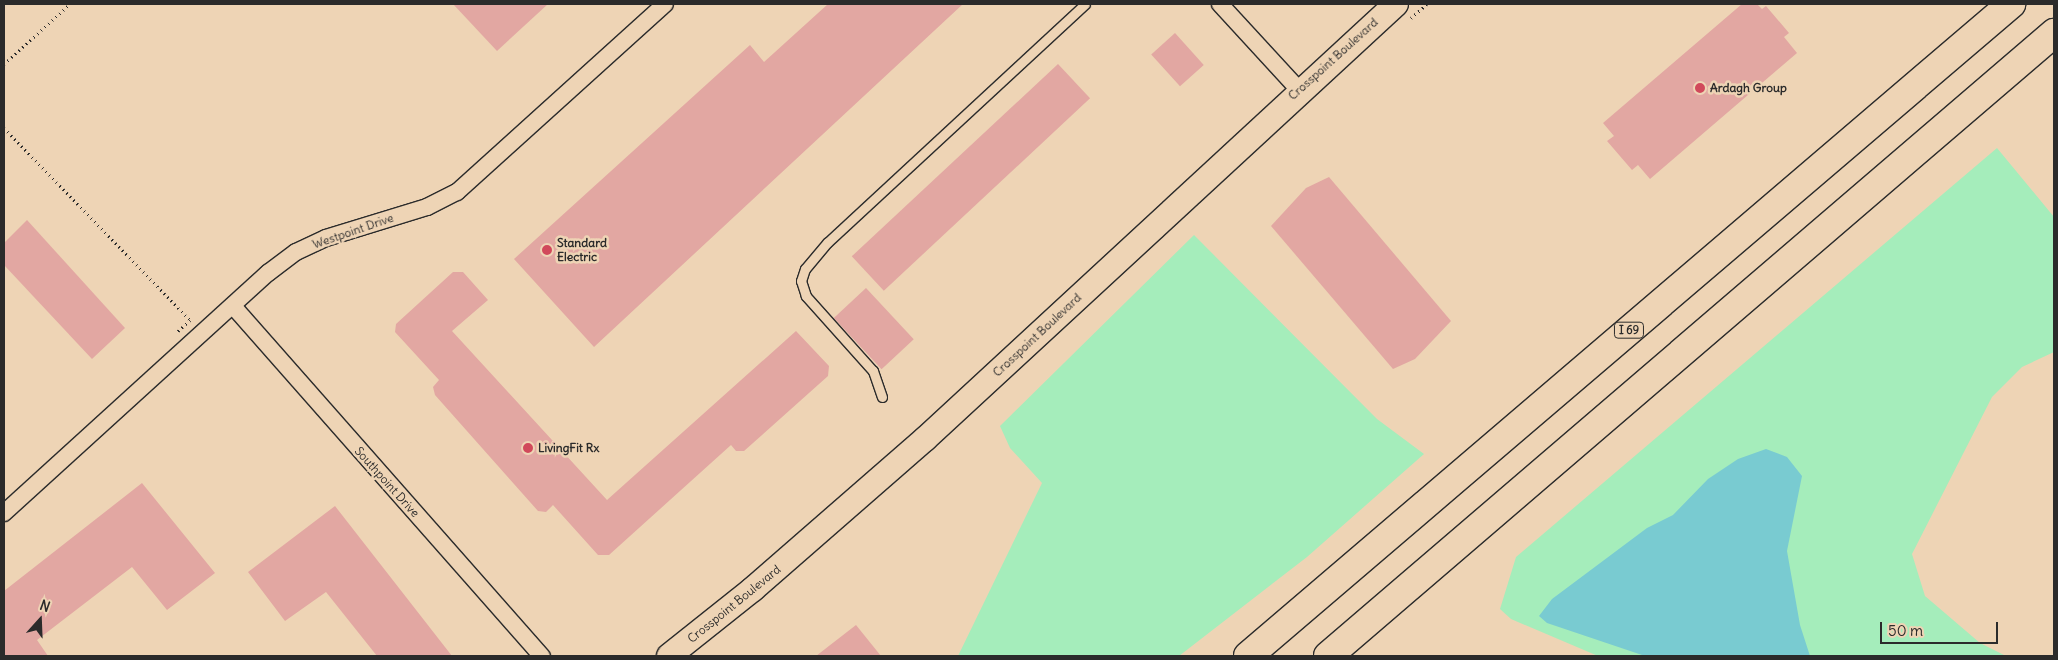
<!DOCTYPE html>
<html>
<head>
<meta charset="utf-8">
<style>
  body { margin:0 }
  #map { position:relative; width:2058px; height:660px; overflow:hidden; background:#eed4b5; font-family:Delius,sans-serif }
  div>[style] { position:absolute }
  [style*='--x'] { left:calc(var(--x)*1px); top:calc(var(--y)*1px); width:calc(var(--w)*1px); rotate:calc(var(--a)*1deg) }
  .green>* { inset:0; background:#a5edbb }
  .water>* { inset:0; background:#79cbd1 }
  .building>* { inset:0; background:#e2a7a2; transform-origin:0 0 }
  .path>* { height:3px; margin-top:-1.5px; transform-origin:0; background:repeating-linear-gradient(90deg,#2b2b2b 0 1px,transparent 0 5px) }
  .roads { filter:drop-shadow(1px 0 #2b2b2b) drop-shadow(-1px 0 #2b2b2b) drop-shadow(0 1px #2b2b2b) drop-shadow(0 -1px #2b2b2b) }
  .lane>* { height:9px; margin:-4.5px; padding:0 4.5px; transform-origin:4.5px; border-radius:4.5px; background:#eed4b5 }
  .street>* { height:16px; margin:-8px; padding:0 8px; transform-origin:8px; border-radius:8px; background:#eed4b5 }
  .secondary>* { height:24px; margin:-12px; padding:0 12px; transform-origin:12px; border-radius:12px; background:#eed4b5 }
  .highway>* { height:28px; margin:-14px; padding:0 14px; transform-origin:14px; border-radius:14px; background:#eed4b5 }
  .dots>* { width:14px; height:14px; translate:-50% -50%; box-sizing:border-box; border:2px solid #eed4b5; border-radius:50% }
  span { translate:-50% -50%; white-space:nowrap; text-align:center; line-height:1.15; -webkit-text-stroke:5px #eed4b5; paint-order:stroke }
  .shield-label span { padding:1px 4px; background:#eed4b5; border:1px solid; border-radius:4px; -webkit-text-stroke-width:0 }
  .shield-label { font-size:11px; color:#2b2b2b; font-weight:700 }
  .street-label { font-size:12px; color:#2b2b2b }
  .poi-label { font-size:12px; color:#2b2b2b; font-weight:700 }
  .left { translate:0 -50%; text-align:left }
  .frame { position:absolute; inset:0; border:5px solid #2b2b2b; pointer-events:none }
  .north { position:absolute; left:15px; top:595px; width:50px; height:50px; -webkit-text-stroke:4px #eed4b5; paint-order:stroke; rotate:20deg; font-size:14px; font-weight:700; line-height:20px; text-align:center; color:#2b2b2b }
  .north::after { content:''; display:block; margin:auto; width:18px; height:22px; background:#2b2b2b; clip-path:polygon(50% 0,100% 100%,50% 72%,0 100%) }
  .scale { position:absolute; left:1880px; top:622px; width:118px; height:22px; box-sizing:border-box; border:2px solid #2b2b2b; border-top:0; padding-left:6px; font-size:15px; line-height:18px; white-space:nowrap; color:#2b2b2b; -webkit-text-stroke:4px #eed4b5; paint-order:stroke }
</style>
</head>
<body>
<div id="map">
  <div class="green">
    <i style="clip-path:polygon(1997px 148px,2054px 217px,2054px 352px,2022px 367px,1992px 397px,1912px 554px,1925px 596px,1980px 643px,2006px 656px,1598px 656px,1511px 619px,1500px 609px,1516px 557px)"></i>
    <i style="clip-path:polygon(1194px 235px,1377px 419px,1424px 454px,1307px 557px,1179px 656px,958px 656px,1042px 483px,1010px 448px,1000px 426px)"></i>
  </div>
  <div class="water">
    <i style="clip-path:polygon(1766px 449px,1787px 457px,1802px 476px,1787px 551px,1800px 625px,1810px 656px,1645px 656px,1547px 623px,1539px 616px,1552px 599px,1647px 528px,1673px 515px,1708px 479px,1738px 459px)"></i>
  </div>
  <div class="building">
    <i style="clip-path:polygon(453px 4px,548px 4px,497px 51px)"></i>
    <i style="clip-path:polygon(828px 4px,963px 4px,594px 347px,514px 259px,750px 45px,764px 62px)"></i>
    <i style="clip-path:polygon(1742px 4px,1757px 4px,1762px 9px,1766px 6px,1789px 33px,1784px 37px,1797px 53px,1650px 179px,1638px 165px,1632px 170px,1607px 141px,1614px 136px,1603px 123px)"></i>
    <i style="left:1175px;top:33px;width:43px;height:32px;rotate:48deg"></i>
    <i style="left:1058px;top:64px;width:47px;height:282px;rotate:47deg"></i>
    <i style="clip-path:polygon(1329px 177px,1451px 321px,1415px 359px,1393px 369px,1271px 226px,1306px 188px)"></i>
    <i style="clip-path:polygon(27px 220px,125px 328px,92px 359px,4px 265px,4px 243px)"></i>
    <i style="clip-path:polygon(453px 272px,463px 272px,488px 300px,452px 331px,607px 500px,796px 331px,829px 366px,828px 376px,744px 451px,736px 451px,731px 445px,609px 555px,598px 555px,553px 505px,546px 512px,538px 511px,435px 395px,433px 387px,439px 380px,395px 332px,396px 324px)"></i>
    <i style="left:866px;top:288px;width:70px;height:44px;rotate:47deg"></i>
    <i style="clip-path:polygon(142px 483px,215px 573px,167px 610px,132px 567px,37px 640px,48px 656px,4px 656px,4px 591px)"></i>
    <i style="clip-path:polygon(335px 506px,452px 656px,377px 656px,326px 592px,285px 621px,248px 572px)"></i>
    <i style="clip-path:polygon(856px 625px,881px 656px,816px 656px)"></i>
  </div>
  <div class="path">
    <i style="--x:1411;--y:18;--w:21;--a:-41"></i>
    <i style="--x:4;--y:64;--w:89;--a:-42.3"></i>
    <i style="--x:4;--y:128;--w:267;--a:45.9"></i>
    <i style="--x:190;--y:320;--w:19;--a:137"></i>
  </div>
  <div class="roads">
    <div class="lane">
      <i style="--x:882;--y:397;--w:28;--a:-109"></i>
      <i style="--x:873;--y:371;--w:101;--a:-131.8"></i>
      <i style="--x:806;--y:296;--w:16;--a:-108"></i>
      <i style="--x:801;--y:281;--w:13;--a:-72"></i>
      <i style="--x:805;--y:269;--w:35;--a:-50"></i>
      <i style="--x:828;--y:242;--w:350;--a:-42.8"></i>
    </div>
    <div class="street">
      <i style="--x:1220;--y:4;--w:117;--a:47.4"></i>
      <i style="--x:233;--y:306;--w:467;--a:48.6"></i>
      <i style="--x:4;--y:513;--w:357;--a:-42.3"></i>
      <i style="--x:268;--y:273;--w:35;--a:-37"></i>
      <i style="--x:296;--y:252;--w:33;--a:-25"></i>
      <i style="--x:326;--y:238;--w:106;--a:-17.1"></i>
      <i style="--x:427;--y:207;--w:34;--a:-27"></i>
      <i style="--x:457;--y:192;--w:280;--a:-42.1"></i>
    </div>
    <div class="secondary">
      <i style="--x:669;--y:656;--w:107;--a:-38.6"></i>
      <i style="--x:753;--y:589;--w:228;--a:-41.1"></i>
      <i style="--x:925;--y:439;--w:641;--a:-42.72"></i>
    </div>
    <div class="highway">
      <i style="--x:1248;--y:656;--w:1004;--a:-40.51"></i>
      <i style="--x:1328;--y:656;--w:957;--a:-40.63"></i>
    </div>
  </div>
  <div class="dots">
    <i style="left:1700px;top:88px;background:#d1495b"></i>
    <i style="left:547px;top:250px;background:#d1495b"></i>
    <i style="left:528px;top:448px;background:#d1495b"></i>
  </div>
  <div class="shield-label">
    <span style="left:1629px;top:330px">I 69</span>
  </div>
  <div class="street-label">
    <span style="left:1333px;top:59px;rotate:-42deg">Crosspoint Boulevard</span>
    <span style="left:353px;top:231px;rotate:-19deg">Westpoint Drive</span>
    <span style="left:1037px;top:335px;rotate:-43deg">Crosspoint Boulevard</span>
    <span style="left:387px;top:482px;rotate:48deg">Southpoint Drive</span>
    <span style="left:734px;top:604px;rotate:-39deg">Crosspoint Boulevard</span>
  </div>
  <div class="poi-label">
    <span class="left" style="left:1710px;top:88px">Ardagh Group</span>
    <span class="left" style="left:557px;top:250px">Standard<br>Electric</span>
    <span class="left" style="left:538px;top:448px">LivingFit Rx</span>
  </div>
  <div class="frame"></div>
  <div class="north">N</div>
  <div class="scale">50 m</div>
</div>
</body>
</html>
